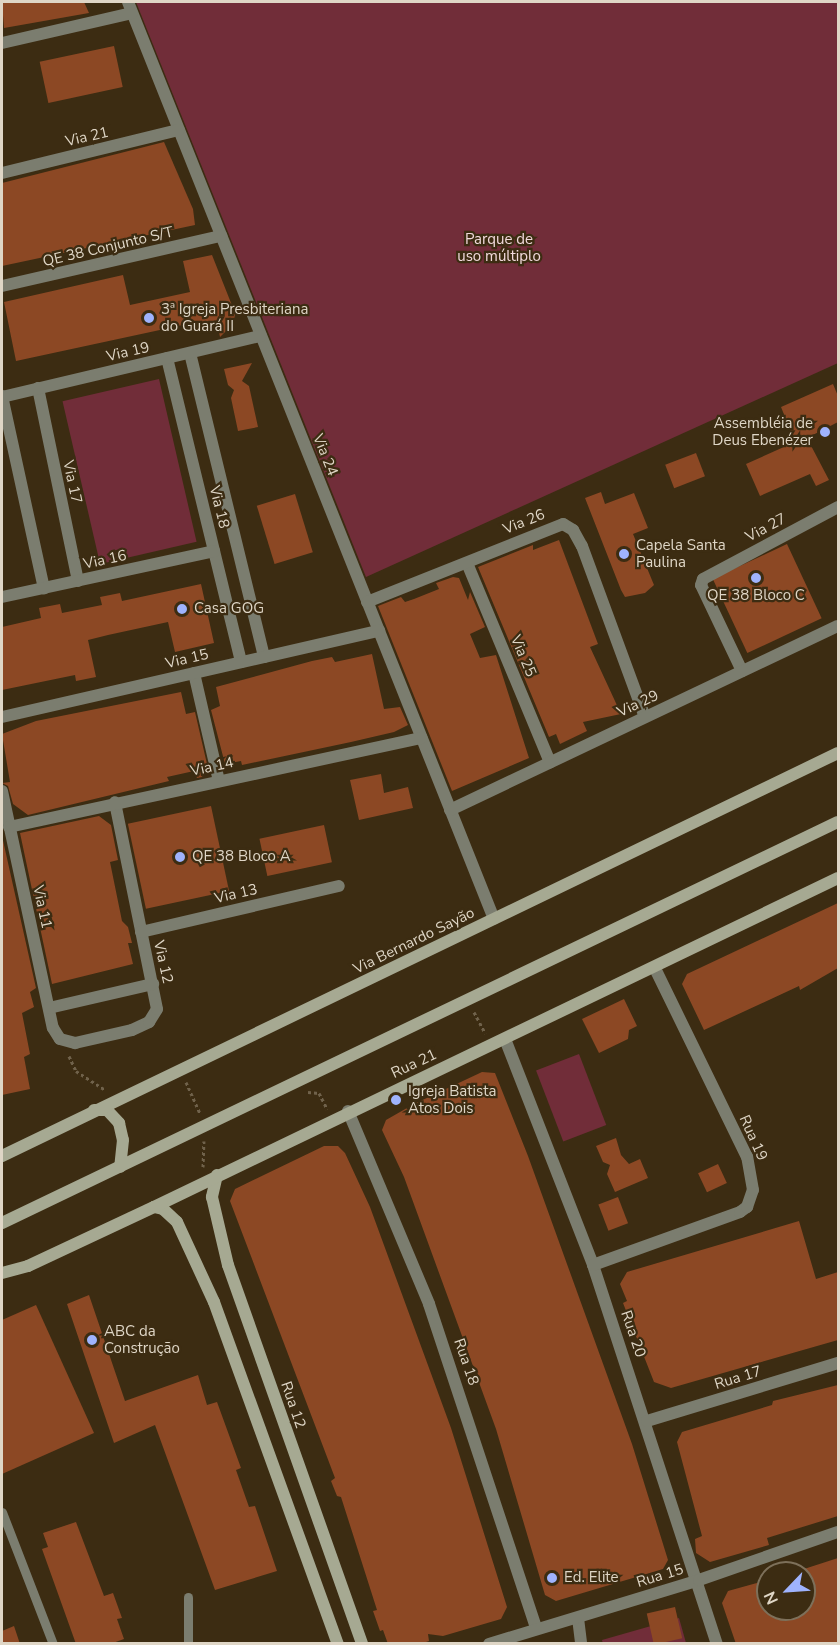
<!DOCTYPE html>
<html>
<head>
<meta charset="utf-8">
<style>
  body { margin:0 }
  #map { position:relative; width:840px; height:1645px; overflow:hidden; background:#3c2c12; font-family:"Nunito Sans",sans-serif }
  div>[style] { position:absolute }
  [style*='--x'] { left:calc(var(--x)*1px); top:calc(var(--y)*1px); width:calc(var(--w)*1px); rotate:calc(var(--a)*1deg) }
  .green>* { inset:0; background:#712d39; transform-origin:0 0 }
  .building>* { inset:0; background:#8c4824; transform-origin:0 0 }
  .path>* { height:3px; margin-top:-1.5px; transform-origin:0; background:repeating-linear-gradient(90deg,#70624b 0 3px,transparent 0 6px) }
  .lane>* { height:9px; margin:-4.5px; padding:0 4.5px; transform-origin:4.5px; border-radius:4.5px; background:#7b7d6f }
  .street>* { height:12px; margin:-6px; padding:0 6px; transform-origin:6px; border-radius:6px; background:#7b7d6f }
  .secondary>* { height:12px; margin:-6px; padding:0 6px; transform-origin:6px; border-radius:6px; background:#a6a992 }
  .dots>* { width:16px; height:16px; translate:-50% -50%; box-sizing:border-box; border:3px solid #3c2c12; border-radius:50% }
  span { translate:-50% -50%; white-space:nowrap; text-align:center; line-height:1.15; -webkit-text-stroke:4.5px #3c2c12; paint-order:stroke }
  .street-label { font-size:15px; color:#dfd6c6 }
  .park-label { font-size:15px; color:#f1d9db }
  .poi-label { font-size:15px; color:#dfd6c6 }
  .left { translate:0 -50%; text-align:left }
  .right { translate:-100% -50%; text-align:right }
  .frame { position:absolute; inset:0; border:3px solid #dfd6c6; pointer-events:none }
  .north { position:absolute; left:756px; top:1561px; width:60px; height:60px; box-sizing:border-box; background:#3c2c12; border:2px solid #7d705a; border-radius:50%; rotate:245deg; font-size:16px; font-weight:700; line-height:24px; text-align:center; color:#dfd6c6 }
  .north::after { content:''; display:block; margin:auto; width:21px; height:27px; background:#9fb3fd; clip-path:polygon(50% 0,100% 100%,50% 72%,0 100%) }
</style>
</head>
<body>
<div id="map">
  <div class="green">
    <i style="clip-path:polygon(136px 2px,838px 2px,838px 363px,366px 577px)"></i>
    <i style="left:159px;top:379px;width:167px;height:99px;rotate:77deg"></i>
    <i style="left:579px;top:1054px;width:76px;height:46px;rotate:69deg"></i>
    <i style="clip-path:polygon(679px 1618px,686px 1643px,603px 1644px,602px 1640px)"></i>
  </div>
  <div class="building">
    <i style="clip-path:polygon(2px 2px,84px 2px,89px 13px,4px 28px)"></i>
    <i style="left:114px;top:46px;width:42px;height:76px;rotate:78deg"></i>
    <i style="clip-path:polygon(164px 142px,193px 209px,195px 225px,2px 266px,2px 183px)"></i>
    <i style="clip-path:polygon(212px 255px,235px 313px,234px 323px,220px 337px,218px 328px,198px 332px,197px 322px,16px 361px,4px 302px,123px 275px,130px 305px,190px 292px,183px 261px)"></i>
    <i style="clip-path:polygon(252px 363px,242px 381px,249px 386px,258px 427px,238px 431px,231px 398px,234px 390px,228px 385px,224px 369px)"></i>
    <i style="clip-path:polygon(833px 384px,838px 396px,838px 422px,807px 438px,829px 480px,816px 486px,810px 474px,760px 496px,746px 464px,795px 442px,781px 407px)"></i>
    <i style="left:696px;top:453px;width:25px;height:33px;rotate:69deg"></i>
    <i style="clip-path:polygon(601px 492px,605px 504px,634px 493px,648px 528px,633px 534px,654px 585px,645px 593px,625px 597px,621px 590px,585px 498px)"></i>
    <i style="left:295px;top:494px;width:61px;height:40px;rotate:73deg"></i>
    <i style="clip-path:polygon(559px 540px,598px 644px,590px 647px,621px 714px,583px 722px,587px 731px,560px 744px,556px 734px,549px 737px,478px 567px,533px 545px,533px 550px)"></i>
    <i style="left:787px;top:544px;width:82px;height:82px;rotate:65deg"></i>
    <i style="clip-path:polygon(453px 577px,459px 578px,468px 600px,470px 592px,485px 627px,470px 634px,480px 658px,496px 655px,529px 758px,452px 791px,378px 606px,401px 597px,405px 602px,414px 599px,439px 589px,436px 583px)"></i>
    <i style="clip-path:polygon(201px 584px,214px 643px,175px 652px,168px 622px,108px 635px,88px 640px,96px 677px,76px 681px,75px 675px,2px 690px,2px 627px,41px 618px,39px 608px,60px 604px,62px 613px,102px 605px,100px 597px,120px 593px,122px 601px)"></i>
    <i style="clip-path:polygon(372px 654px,384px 709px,400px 707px,408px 725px,394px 732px,351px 742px,242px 765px,241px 761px,225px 764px,211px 710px,220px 706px,216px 687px,312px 661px,332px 657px,335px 662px)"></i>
    <i style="clip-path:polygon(181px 692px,186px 714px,195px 712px,207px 764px,202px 777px,197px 778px,194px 771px,167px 777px,169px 781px,28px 815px,13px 804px,8px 786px,2px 783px,10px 782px,2px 734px,36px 721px)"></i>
    <i style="clip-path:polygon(381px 774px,384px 793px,408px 787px,413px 808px,359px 820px,350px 780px)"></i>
    <i style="left:211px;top:806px;width:87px;height:85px;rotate:78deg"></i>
    <i style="clip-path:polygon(99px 816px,111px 825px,118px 860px,110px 862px,122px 921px,128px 927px,132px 943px,128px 943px,133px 964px,52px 984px,20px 833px)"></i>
    <i style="left:324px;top:825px;width:38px;height:66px;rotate:78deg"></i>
    <i style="clip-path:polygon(2px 836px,36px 988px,30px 992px,34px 1007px,22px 1013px,30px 1054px,24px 1057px,30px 1089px,2px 1095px)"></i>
    <i style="clip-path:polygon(838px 903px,838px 968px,800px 990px,799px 986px,704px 1030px,682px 984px,687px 974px)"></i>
    <i style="clip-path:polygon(624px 999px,637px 1026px,629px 1030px,628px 1039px,599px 1053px,582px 1019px)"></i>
    <i style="clip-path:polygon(482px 1072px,495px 1073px,528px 1156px,632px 1444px,668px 1560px,663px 1569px,556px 1601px,545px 1595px,496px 1429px,404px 1177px,382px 1130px,386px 1120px,414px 1104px)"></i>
    <i style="clip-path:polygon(616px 1138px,621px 1155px,629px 1164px,640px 1159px,648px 1178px,615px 1192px,607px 1174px,610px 1165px,603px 1162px,596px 1146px)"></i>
    <i style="clip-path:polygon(324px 1146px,338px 1146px,345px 1153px,370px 1207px,451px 1428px,507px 1607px,501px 1619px,443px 1636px,428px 1634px,429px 1641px,420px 1644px,388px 1644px,383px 1630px,380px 1631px,373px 1611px,377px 1610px,341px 1497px,337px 1496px,331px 1481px,335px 1478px,230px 1201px,235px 1189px)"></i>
    <i style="left:718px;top:1164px;width:21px;height:22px;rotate:65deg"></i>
    <i style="left:618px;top:1197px;width:28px;height:21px;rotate:69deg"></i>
    <i style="clip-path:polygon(799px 1221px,816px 1279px,838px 1272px,838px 1340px,671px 1388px,654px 1382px,623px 1303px,627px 1301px,620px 1284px,627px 1272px)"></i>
    <i style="clip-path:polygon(89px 1295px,125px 1401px,198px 1375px,207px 1405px,217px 1402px,241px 1468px,236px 1470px,249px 1507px,255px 1506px,277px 1571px,215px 1590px,155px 1425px,114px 1443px,67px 1304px)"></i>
    <i style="clip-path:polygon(36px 1305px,94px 1433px,2px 1474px,2px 1320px)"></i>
    <i style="clip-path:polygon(838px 1385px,838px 1516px,767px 1538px,769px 1545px,710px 1562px,696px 1553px,695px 1539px,702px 1536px,677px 1442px,682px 1432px,772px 1405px,773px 1401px)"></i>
    <i style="clip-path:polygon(76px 1522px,104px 1596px,113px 1593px,122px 1618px,117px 1619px,124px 1639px,110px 1644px,76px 1644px,42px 1549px,48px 1547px,43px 1533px)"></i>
    <i style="clip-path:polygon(838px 1558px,838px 1644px,736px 1644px,722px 1603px,728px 1591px,768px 1580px,768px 1609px,804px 1609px,804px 1569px)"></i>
    <i style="left:675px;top:1607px;width:32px;height:29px;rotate:77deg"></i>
    <i style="clip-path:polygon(14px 1626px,20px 1644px,2px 1644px,2px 1631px)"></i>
  </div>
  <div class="path">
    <i style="--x:474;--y:1012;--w:24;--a:62"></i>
    <i style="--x:69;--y:1056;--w:17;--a:65"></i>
    <i style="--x:76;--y:1071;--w:35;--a:33"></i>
    <i style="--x:186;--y:1082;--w:35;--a:66"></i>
    <i style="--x:308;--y:1092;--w:11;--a:5"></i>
    <i style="--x:319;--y:1093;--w:18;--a:63"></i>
    <i style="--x:203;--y:1167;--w:26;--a:-88"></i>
  </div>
  <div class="lane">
    <i style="--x:2;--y:1512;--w:142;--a:68.9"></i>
    <i style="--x:188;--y:1597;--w:47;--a:90"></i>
  </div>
  <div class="street">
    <i style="--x:128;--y:2;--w:987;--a:68.24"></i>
    <i style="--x:2;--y:43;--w:133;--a:-13"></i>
    <i style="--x:2;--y:173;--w:182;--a:-13.7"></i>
    <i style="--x:2;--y:286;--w:225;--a:-12.9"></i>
    <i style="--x:190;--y:353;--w:313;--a:76.3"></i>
    <i style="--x:167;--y:358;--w:313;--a:76.3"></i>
    <i style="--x:38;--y:388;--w:197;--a:78.3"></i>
    <i style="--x:2;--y:396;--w:197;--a:77.7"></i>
    <i style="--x:2;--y:397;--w:266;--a:-13.3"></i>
    <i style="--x:467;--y:563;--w:216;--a:67.4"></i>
    <i style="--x:2;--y:597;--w:217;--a:-12.2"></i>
    <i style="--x:367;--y:602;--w:211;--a:-21.7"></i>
    <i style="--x:563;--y:524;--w:12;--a:31"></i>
    <i style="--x:573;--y:530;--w:18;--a:61"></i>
    <i style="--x:582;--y:546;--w:182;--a:69.8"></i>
    <i style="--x:742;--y:671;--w:95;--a:-115.5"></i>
    <i style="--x:701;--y:585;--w:6;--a:-72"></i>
    <i style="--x:703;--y:579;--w:153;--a:-28.1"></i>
    <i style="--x:194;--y:673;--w:111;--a:77"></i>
    <i style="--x:2;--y:717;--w:387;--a:-12.9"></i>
    <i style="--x:2;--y:791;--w:242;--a:77.9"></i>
    <i style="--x:53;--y:1028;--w:13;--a:58"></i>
    <i style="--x:60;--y:1039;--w:16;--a:15"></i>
    <i style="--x:75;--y:1043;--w:58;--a:-12.8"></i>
    <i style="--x:132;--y:1030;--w:19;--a:-25"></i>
    <i style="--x:149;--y:1022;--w:15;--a:-58"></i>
    <i style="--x:157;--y:1009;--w:211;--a:-101.5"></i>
    <i style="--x:450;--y:810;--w:429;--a:-25.4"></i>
    <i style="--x:9;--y:827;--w:422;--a:-12.2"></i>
    <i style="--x:141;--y:932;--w:203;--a:-13.1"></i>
    <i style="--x:49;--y:1008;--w:107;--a:-13"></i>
    <i style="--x:505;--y:1039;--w:243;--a:68.7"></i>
    <i style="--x:593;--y:1265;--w:399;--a:71.9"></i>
    <i style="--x:348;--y:1111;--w:209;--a:67.2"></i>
    <i style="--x:429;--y:1304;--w:341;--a:71.7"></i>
    <i style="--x:593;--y:1265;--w:156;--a:-19.8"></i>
    <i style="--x:740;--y:1212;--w:9;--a:-36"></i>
    <i style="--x:747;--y:1207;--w:18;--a:-71"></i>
    <i style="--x:753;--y:1190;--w:34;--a:-100"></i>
    <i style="--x:747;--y:1157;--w:210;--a:-116"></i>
    <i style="--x:647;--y:1421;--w:200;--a:-16.9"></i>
    <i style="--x:578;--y:1618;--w:26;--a:83"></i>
    <i style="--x:489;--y:1644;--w:220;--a:-16.9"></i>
    <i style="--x:699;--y:1580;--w:147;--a:-19.1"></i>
  </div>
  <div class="secondary">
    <i style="--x:94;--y:1110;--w:13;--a:0"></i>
    <i style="--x:107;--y:1110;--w:18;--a:47"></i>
    <i style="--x:119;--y:1123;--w:17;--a:77"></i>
    <i style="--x:123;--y:1140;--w:27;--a:96"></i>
    <i style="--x:2;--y:1156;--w:928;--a:-25.74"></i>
    <i style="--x:217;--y:1175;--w:23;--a:103"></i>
    <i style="--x:212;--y:1197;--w:70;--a:76.8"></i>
    <i style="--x:228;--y:1265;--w:402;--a:70.5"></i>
    <i style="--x:154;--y:1207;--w:9;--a:13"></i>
    <i style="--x:163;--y:1209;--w:19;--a:43"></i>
    <i style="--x:177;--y:1222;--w:88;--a:65.2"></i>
    <i style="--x:214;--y:1302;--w:364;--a:70.1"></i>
    <i style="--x:2;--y:1223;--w:927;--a:-25.63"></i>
    <i style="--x:2;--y:1273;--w:27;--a:-15"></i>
    <i style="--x:28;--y:1266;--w:139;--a:-25.1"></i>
    <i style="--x:154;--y:1207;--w:759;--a:-25.69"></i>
  </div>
  <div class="dots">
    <i style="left:149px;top:318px;background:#9fb3fd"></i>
    <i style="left:825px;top:432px;background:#9fb3fd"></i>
    <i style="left:624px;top:554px;background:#9fb3fd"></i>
    <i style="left:756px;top:578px;background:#9fb3fd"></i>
    <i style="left:182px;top:609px;background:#9fb3fd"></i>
    <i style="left:180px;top:857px;background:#9fb3fd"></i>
    <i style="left:396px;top:1100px;background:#9fb3fd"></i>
    <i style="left:92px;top:1340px;background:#9fb3fd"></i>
    <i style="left:552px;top:1578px;background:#9fb3fd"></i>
  </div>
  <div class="street-label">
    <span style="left:87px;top:137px;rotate:-13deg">Via 21</span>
    <span style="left:108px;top:247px;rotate:-13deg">QE 38 Conjunto S/T</span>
    <span style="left:128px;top:352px;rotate:-13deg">Via 19</span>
    <span style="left:325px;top:455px;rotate:68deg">Via 24</span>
    <span style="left:72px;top:482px;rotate:78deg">Via 17</span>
    <span style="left:219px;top:507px;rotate:76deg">Via 18</span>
    <span style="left:524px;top:522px;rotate:-22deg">Via 26</span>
    <span style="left:766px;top:528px;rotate:-28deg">Via 27</span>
    <span style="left:105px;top:560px;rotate:-12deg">Via 16</span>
    <span style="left:523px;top:656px;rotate:67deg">Via 25</span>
    <span style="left:187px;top:659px;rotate:-13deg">Via 15</span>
    <span style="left:638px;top:704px;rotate:-25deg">Via 29</span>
    <span style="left:212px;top:767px;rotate:-12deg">Via 14</span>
    <span style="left:236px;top:894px;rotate:-13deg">Via 13</span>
    <span style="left:42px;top:907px;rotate:78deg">Via 11</span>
    <span style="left:414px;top:941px;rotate:-26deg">Via Bernardo Sayão</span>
    <span style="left:163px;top:962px;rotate:77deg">Via 12</span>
    <span style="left:414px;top:1064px;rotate:-25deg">Rua 21</span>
    <span style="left:753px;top:1138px;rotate:66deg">Rua 19</span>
    <span style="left:633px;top:1334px;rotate:71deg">Rua 20</span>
    <span style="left:466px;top:1362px;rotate:71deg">Rua 18</span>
    <span style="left:738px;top:1378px;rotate:-17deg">Rua 17</span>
    <span style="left:293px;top:1405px;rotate:71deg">Rua 12</span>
    <span style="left:660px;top:1576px;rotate:-17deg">Rua 15</span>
  </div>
  <div class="park-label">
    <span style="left:499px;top:248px">Parque de<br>uso múltiplo</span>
  </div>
  <div class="poi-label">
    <span class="left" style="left:161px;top:318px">3ª Igreja Presbiteriana<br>do Guará II</span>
    <span class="right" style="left:813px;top:432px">Assembléia de<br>Deus Ebenézer</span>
    <span class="left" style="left:636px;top:554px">Capela Santa<br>Paulina</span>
    <span style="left:756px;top:596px">QE 38 Bloco C</span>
    <span class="left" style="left:194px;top:609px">Casa GOG</span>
    <span class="left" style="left:192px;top:857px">QE 38 Bloco A</span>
    <span class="left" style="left:408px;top:1100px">Igreja Batista<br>Atos Dois</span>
    <span class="left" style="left:104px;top:1340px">ABC da<br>Construção</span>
    <span class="left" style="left:564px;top:1578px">Ed. Elite</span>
  </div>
  <div class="frame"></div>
  <div class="north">N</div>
</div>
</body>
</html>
